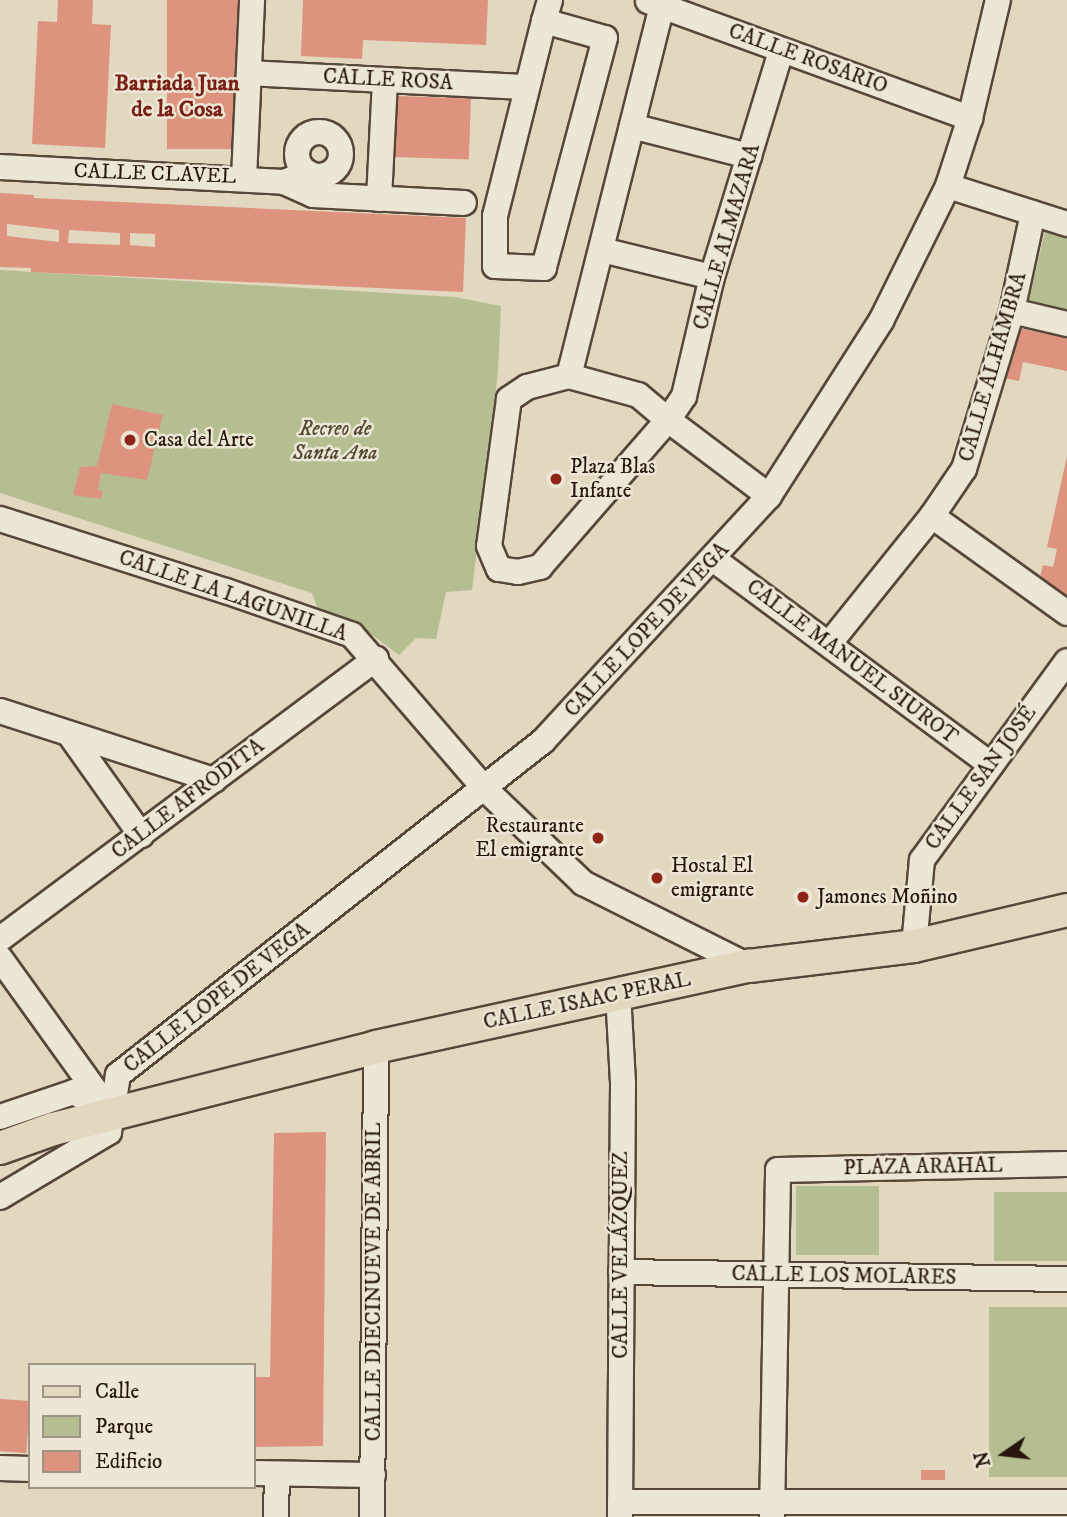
<!DOCTYPE html>
<html>
<head>
<meta charset="utf-8">
<style>
  body { margin:0 }
  #map { position:relative; width:1067px; height:1517px; overflow:hidden; background:#e2d8bf; font-family:"IM FELL DW Pica",serif }
  div>[style] { position:absolute }
  [style*='--x'] { left:calc(var(--x)*1px); top:calc(var(--y)*1px); width:calc(var(--w)*1px); rotate:calc(var(--a)*1deg) }
  .green>* { inset:0; background:#b4be91; transform-origin:0 0 }
  .building>* { inset:0; background:#de937f; transform-origin:0 0 }
  .roads { filter:drop-shadow(2px 0 #564739) drop-shadow(-2px 0 #564739) drop-shadow(0 2px #564739) drop-shadow(0 -2px #564739) }
  .minor>* { height:24px; margin:-12px; padding:0 12px; transform-origin:12px; border-radius:12px; background:#ece6d5 }
  .minor>.ring { margin:-12px; padding:0; box-sizing:content-box; background:none; border:24px solid #ece6d5; border-radius:50% }
  .major>* { height:32px; margin:-16px; padding:0 16px; transform-origin:16px; border-radius:16px; background:#e2d8bf }
  .dots>* { width:19px; height:19px; translate:-50% -50%; box-sizing:border-box; border:4px solid #ece6d5; border-radius:50% }
  span { translate:-50% -50%; white-space:nowrap; text-align:center; line-height:1.15; -webkit-text-stroke:5px #ece6d5; paint-order:stroke }
  .street-label { font-size:21px; color:#28170c }
  .park-label { font-size:21px; color:#524934; font-style:italic }
  .poi-label { font-size:21px; color:#28170c }
  .left { translate:0 -50%; text-align:left }
  .right { translate:-100% -50%; text-align:right }
  .neighbourhood-label { font-size:23px; color:#7a1f14; font-weight:700 }
  .legend { position:absolute; left:28px; top:1363px; width:228px; height:126px; box-sizing:border-box; background:#ece6d5; border:2px solid #9e9385; margin:0; padding:9px 12px; list-style:none; font-size:21px; color:#28170c }
  .legend li { display:flex; align-items:center; gap:14px; height:35px }
  .legend b { width:35px; border:2px solid #9e9385 }
  .north { position:absolute; left:969px; top:1419px; width:70px; height:70px; -webkit-text-stroke:5px #ece6d5; paint-order:stroke; rotate:256deg; font-size:19px; font-weight:700; line-height:28px; text-align:center; color:#28170c }
  .north::after { content:''; display:block; margin:auto; width:24px; height:32px; background:#28170c; clip-path:polygon(50% 0,100% 100%,50% 72%,0 100%) }
</style>
</head>
<body>
<div id="map">
  <div class="green">
    <i style="clip-path:polygon(1045px 231px,1067px 236px,1067px 313px,1028px 304px)"></i>
    <i style="clip-path:polygon(0 270px,455px 297px,501px 306px,498px 372px,472px 590px,446px 592px,436px 639px,416px 638px,399px 655px,355px 622px,319px 612px,312px 593px,0 493px)"></i>
    <i style="left:796px;top:1186px;width:83px;height:69px"></i>
    <i style="left:994px;top:1192px;width:73px;height:69px"></i>
    <i style="left:1067px;top:1307px;width:170px;height:78px;rotate:90deg"></i>
  </div>
  <div class="building">
    <i style="clip-path:polygon(58px 0,93px 0,92px 24px,111px 25px,105px 148px,32px 144px,38px 21px,57px 22px)"></i>
    <i style="left:167px;top:0;width:74px;height:149px"></i>
    <i style="clip-path:polygon(303px 0,488px 0,486px 45px,363px 40px,362px 59px,301px 56px)"></i>
    <i style="left:397px;top:96px;width:74px;height:61px;rotate:2deg"></i>
    <i style="clip-path:polygon(evenodd,0 193px,34px 195px,34px 198px,466px 218px,463px 292px,31px 272px,31px 268px,0 267px,0 193px,7px 224px,59px 230px,59px 242px,7px 236px,7px 224px,0 193px,69px 230px,120px 233px,120px 245px,68px 243px,69px 230px,0 193px,130px 233px,155px 234px,155px 247px,130px 245px,130px 233px)"></i>
    <i style="clip-path:polygon(1014px 327px,1067px 338px,1067px 371px,1023px 362px,1019px 381px,1004px 378px)"></i>
    <i style="clip-path:polygon(112px 404px,163px 415px,147px 480px,101px 473px,98px 490px,103px 491px,101px 499px,73px 495px,80px 467px,97px 466px)"></i>
    <i style="clip-path:polygon(1067px 456px,1067px 595px,1061px 597px,1039px 581px,1043px 565px,1053px 567px,1057px 549px,1047px 547px)"></i>
    <i style="clip-path:polygon(326px 1132px,323px 1446px,254px 1447px,254px 1377px,270px 1377px,274px 1133px)"></i>
    <i style="left:0;top:1399px;width:30px;height:52px;rotate:4deg"></i>
    <i style="left:921px;top:1470px;width:24px;height:10px"></i>
  </div>
  <div class="roads">
    <div class="minor">
      <i style="--x:648;--y:1;--w:343;--a:20"></i>
      <i style="--x:544;--y:21;--w:63;--a:15.6"></i>
      <i style="--x:605;--y:38;--w:238;--a:104.9"></i>
      <i style="--x:544;--y:268;--w:49;--a:-177.7"></i>
      <i style="--x:495;--y:266;--w:50;--a:-90"></i>
      <i style="--x:495;--y:216;--w:201;--a:-75.9"></i>
      <i style="--x:544;--y:21;--w:22;--a:-74"></i>
      <i style="--x:249;--y:73;--w:278;--a:2.9"></i>
      <i style="--x:632;--y:126;--w:121;--a:14.4"></i>
      <i class="ring" style="left:297px;top:132px;width:20px;height:20px"></i>
      <i style="--x:0;--y:167;--w:284;--a:3"></i>
      <i style="--x:284;--y:182;--w:26;--a:-21"></i>
      <i style="--x:244;--y:178;--w:178;--a:-87.4"></i>
      <i style="--x:284;--y:182;--w:32;--a:24"></i>
      <i style="--x:313;--y:195;--w:151;--a:3"></i>
      <i style="--x:948;--y:186;--w:125;--a:17.7"></i>
      <i style="--x:379;--y:199;--w:119;--a:-87.1"></i>
      <i style="--x:602;--y:250;--w:113;--a:13.8"></i>
      <i style="--x:1012;--y:311;--w:57;--a:13.3"></i>
      <i style="--x:569;--y:376;--w:382;--a:-75.9"></i>
      <i style="--x:769;--y:496;--w:126;--a:-143"></i>
      <i style="--x:668;--y:420;--w:39;--a:-140"></i>
      <i style="--x:638;--y:395;--w:72;--a:-164.6"></i>
      <i style="--x:569;--y:376;--w:43;--a:165.3"></i>
      <i style="--x:527;--y:387;--w:22;--a:146"></i>
      <i style="--x:509;--y:399;--w:148;--a:97.7"></i>
      <i style="--x:489;--y:546;--w:25;--a:67"></i>
      <i style="--x:499;--y:569;--w:19;--a:9"></i>
      <i style="--x:518;--y:572;--w:23;--a:-13"></i>
      <i style="--x:540;--y:567;--w:195;--a:-49"></i>
      <i style="--x:668;--y:420;--w:29;--a:-56"></i>
      <i style="--x:684;--y:396;--w:122;--a:-76.8"></i>
      <i style="--x:712;--y:277;--w:236;--a:-73"></i>
      <i style="--x:932;--y:516;--w:166;--a:35.7"></i>
      <i style="--x:0;--y:519;--w:237;--a:17.7"></i>
      <i style="--x:226;--y:591;--w:133;--a:19.2"></i>
      <i style="--x:352;--y:635;--w:203;--a:49.2"></i>
      <i style="--x:485;--y:789;--w:136;--a:43.8"></i>
      <i style="--x:583;--y:883;--w:186;--a:26.6"></i>
      <i style="--x:713;--y:559;--w:346;--a:36.5"></i>
      <i style="--x:829;--y:644;--w:164;--a:-51.2"></i>
      <i style="--x:932;--y:516;--w:57;--a:-55.8"></i>
      <i style="--x:964;--y:469;--w:165;--a:-73.1"></i>
      <i style="--x:1012;--y:311;--w:100;--a:-77.9"></i>
      <i style="--x:0;--y:711;--w:225;--a:17.9"></i>
      <i style="--x:70;--y:735;--w:123;--a:54.6"></i>
      <i style="--x:0;--y:939;--w:469;--a:-36.7"></i>
      <i style="--x:914;--y:946;--w:86;--a:-84.7"></i>
      <i style="--x:922;--y:860;--w:246;--a:-53.9"></i>
      <i style="--x:0;--y:958;--w:192;--a:54.3"></i>
      <i style="--x:618;--y:993;--w:90;--a:86.8"></i>
      <i style="--x:623;--y:1083;--w:434;--a:90.4"></i>
      <i style="--x:0;--y:1117;--w:78;--a:-18.7"></i>
      <i style="--x:74;--y:1092;--w:33;--a:31"></i>
      <i style="--x:0;--y:1197;--w:127;--a:-30.8"></i>
      <i style="--x:109;--y:1132;--w:58;--a:-81"></i>
      <i style="--x:118;--y:1075;--w:541;--a:-38.16"></i>
      <i style="--x:543;--y:741;--w:333;--a:-47.3"></i>
      <i style="--x:769;--y:496;--w:208;--a:-57.4"></i>
      <i style="--x:881;--y:321;--w:151;--a:-63.6"></i>
      <i style="--x:948;--y:186;--w:71;--a:-72.1"></i>
      <i style="--x:970;--y:118;--w:121;--a:-76.7"></i>
      <i style="--x:621;--y:1272;--w:446;--a:0.9"></i>
      <i style="--x:0;--y:1468;--w:30;--a:2"></i>
      <i style="--x:254;--y:1473;--w:119;--a:1"></i>
      <i style="--x:620;--y:1502;--w:447;--a:0"></i>
      <i style="--x:276;--y:1517;--w:43;--a:-88.7"></i>
      <i style="--x:372;--y:1517;--w:470;--a:-89.5"></i>
      <i style="--x:772;--y:1517;--w:347;--a:-89"></i>
      <i style="--x:778;--y:1170;--w:289;--a:-1.2"></i>
    </div>
    <div class="major">
      <i style="--x:0;--y:1148;--w:56;--a:-19.7"></i>
      <i style="--x:53;--y:1129;--w:333;--a:-14.2"></i>
      <i style="--x:376;--y:1047;--w:382;--a:-12.3"></i>
      <i style="--x:749;--y:966;--w:166;--a:-6.9"></i>
      <i style="--x:914;--y:946;--w:157;--a:-13.2"></i>
    </div>
  </div>
  <div class="dots">
    <i style="left:130px;top:440px;background:#8f2418"></i>
    <i style="left:556px;top:479px;background:#8f2418"></i>
    <i style="left:598px;top:838px;background:#8f2418"></i>
    <i style="left:657px;top:878px;background:#8f2418"></i>
    <i style="left:803px;top:897px;background:#8f2418"></i>
  </div>
  <div class="street-label">
    <span style="left:808px;top:59px;rotate:20deg">CALLE ROSARIO</span>
    <span style="left:388px;top:80px;rotate:3deg">CALLE ROSA</span>
    <span style="left:155px;top:174px;rotate:2deg">CALLE CLAVEL</span>
    <span style="left:727px;top:237px;rotate:-74deg">CALLE ALMAZARA</span>
    <span style="left:993px;top:367px;rotate:-74deg">CALLE ALHAMBRA</span>
    <span style="left:233px;top:596px;rotate:19deg">CALLE LA LAGUNILLA</span>
    <span style="left:647px;top:630px;rotate:-47deg">CALLE LOPE DE VEGA</span>
    <span style="left:852px;top:662px;rotate:37deg">CALLE MANUEL SIUROT</span>
    <span style="left:981px;top:778px;rotate:-54deg">CALLE SAN JOSÉ</span>
    <span style="left:188px;top:799px;rotate:-37deg">CALLE AFRODITA</span>
    <span style="left:217px;top:998px;rotate:-38deg">CALLE LOPE DE VEGA</span>
    <span style="left:587px;top:1001px;rotate:-12deg">CALLE ISAAC PERAL</span>
    <span style="left:923px;top:1167px;rotate:-1deg">PLAZA ARAHAL</span>
    <span style="left:621px;top:1255px;rotate:-90deg">CALLE VELÁZQUEZ</span>
    <span style="left:844px;top:1276px;rotate:1deg">CALLE LOS MOLARES</span>
    <span style="left:374px;top:1282px;rotate:-90deg">CALLE DIECINUEVE DE ABRIL</span>
  </div>
  <div class="park-label">
    <span style="left:335px;top:441px">Recreo de<br>Santa Ana</span>
  </div>
  <div class="poi-label">
    <span class="left" style="left:144px;top:440px">Casa del Arte</span>
    <span class="left" style="left:570px;top:479px">Plaza Blas<br>Infante</span>
    <span class="right" style="left:584px;top:838px">Restaurante<br>El emigrante</span>
    <span class="left" style="left:671px;top:878px">Hostal El<br>emigrante</span>
    <span class="left" style="left:817px;top:897px">Jamones Moñino</span>
  </div>
  <div class="neighbourhood-label">
    <span style="left:177px;top:97px">Barriada Juan<br>de la Cosa</span>
  </div>
  <ul class="legend">
  <li><b style="height:9px;background:#e2d8bf"></b>Calle</li>
  <li><b style="height:19px;background:#b4be91"></b>Parque</li>
  <li><b style="height:19px;background:#de937f"></b>Edificio</li>
  </ul>
  <div class="north">N</div>
</div>
</body>
</html>
